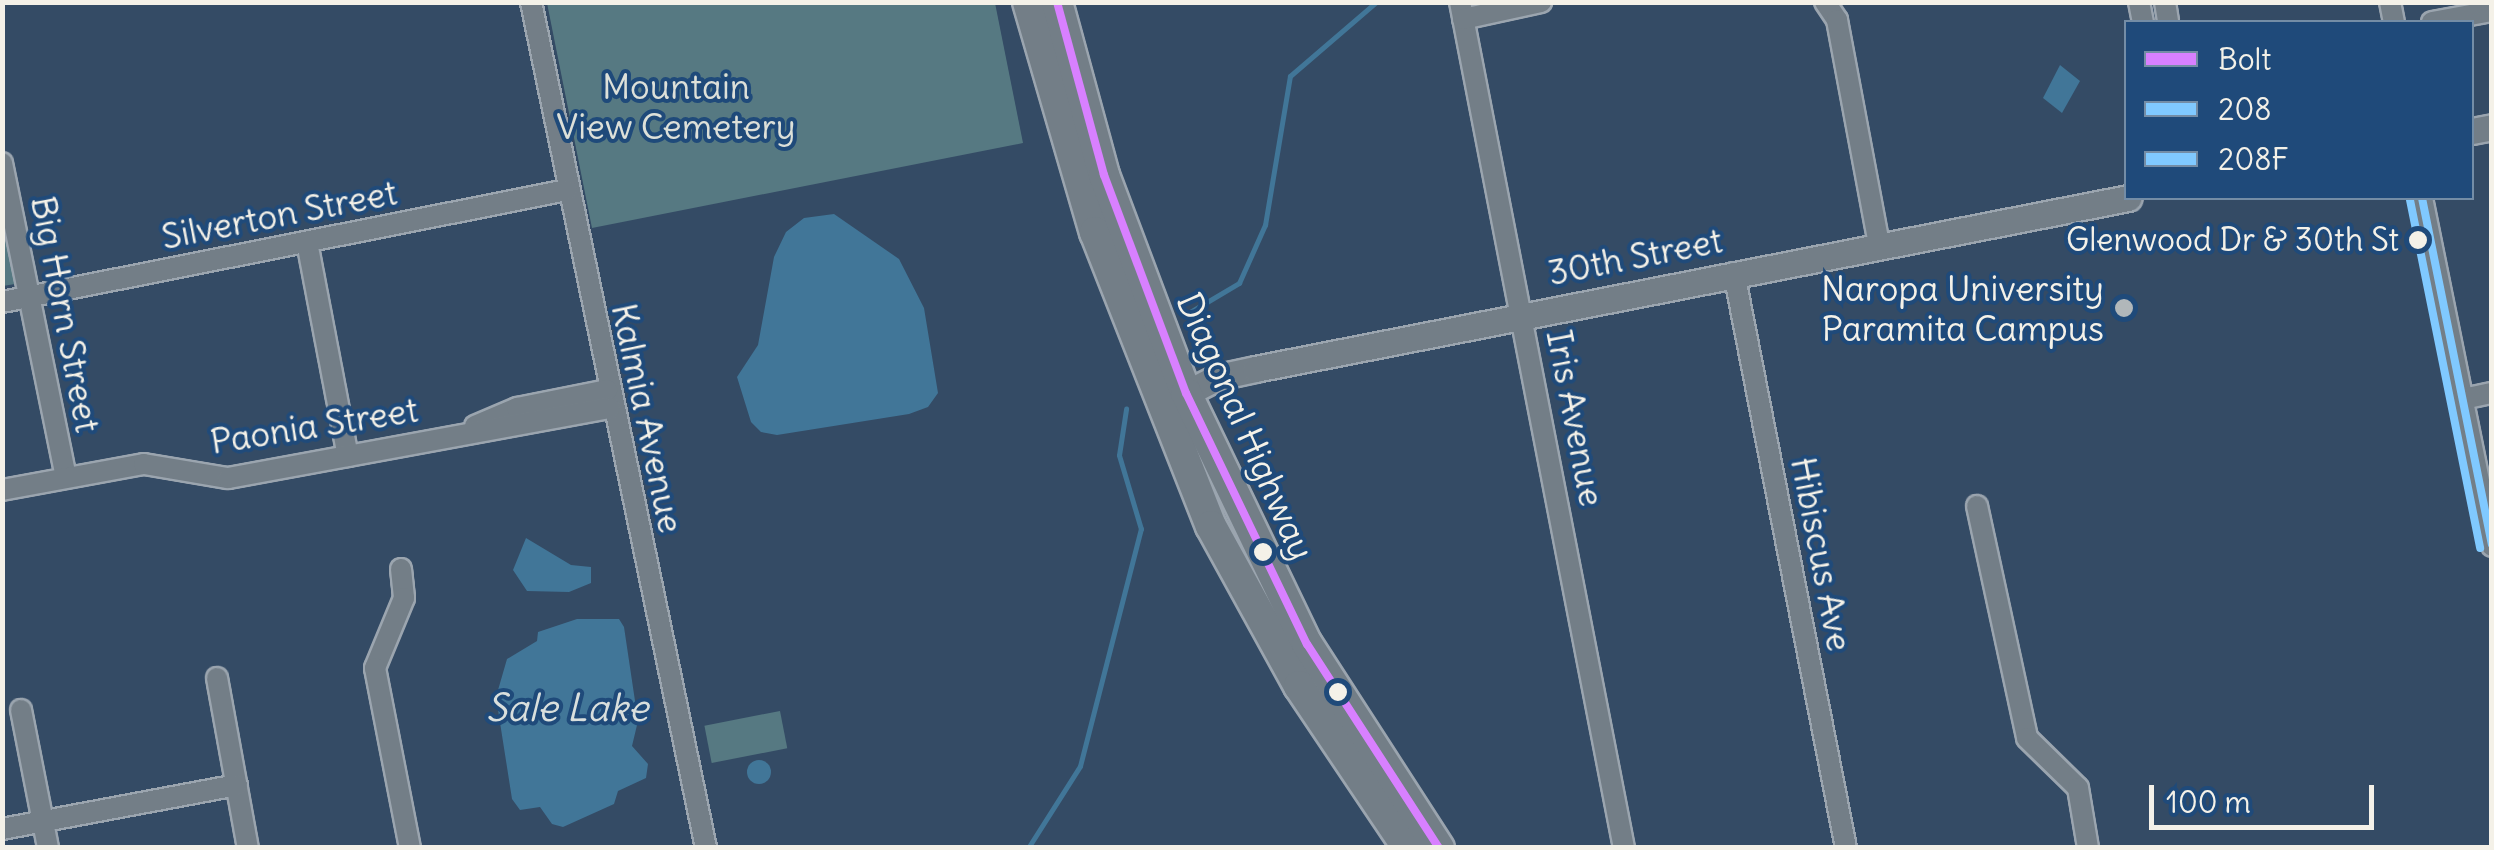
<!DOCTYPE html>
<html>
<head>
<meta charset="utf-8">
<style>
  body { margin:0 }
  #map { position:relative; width:2494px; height:850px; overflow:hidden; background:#344b65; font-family:Delius,sans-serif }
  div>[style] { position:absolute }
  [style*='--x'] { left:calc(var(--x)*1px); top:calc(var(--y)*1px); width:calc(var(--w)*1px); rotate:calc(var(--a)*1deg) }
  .green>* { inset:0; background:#567982; transform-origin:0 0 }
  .water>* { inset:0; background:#417698 }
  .round { border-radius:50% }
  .stream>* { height:5px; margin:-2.5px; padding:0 2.5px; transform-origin:2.5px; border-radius:2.5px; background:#417698 }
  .roads { filter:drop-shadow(2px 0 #9ba5af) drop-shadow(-2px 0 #9ba5af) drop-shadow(0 2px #9ba5af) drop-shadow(0 -2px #9ba5af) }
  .minor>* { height:20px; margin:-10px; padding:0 10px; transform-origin:10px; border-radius:10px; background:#737e87 }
  .major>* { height:25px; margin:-12.5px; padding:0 12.5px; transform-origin:12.5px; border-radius:12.5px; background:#737e87 }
  .highway>* { height:30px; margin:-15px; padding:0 15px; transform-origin:15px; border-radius:15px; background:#737e87 }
  .bus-1>* { height:8px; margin:-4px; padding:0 4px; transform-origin:4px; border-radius:4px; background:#d880ff }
  .bus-2>* { height:8px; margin:-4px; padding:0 4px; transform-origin:4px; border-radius:4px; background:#80c9ff }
  .bus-3>* { height:8px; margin:-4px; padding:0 4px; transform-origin:4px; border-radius:4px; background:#80c9ff }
  .dots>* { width:28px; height:28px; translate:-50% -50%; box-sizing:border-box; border:5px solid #1f4a7a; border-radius:50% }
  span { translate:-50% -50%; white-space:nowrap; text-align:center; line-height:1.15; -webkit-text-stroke:8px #1f4a7a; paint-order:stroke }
  .bus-label { font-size:32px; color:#f4f1e8 }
  .right { translate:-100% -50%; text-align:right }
  .park-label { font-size:35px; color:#dde0d9 }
  .street-label { font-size:35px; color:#f4f1e8 }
  .poi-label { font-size:35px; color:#f4f1e8 }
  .water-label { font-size:38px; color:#d9dfdd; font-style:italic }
  .frame { position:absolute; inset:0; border:5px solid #f4f1e8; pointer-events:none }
  .legend { position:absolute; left:2124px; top:20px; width:350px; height:180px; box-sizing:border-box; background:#1f4a7a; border:2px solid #748da6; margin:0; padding:12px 18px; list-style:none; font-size:30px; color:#f4f1e8 }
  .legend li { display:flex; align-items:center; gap:20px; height:50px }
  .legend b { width:50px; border:2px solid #748da6 }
  .scale { position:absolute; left:2149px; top:785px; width:225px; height:45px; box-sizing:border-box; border:5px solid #f4f1e8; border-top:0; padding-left:12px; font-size:30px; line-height:35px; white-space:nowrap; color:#f4f1e8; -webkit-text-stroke:8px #1f4a7a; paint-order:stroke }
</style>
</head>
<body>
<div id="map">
  <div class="green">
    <i style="clip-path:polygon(547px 3px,995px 3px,1023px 143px,592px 228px)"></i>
    <i style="clip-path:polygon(3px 221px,15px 284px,3px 286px,2px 286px)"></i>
    <i style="left:780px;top:711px;width:38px;height:77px;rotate:79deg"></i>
  </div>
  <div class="water">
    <i style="clip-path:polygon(2060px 65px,2080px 81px,2062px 113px,2043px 98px)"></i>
    <i style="clip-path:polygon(834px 214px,899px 259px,924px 308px,938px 393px,928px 407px,909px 414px,777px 435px,761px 432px,751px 422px,737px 377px,758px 345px,774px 257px,786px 232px,804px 218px)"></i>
    <i style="clip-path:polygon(526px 538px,571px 565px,591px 567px,591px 583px,569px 592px,527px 591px,513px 570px)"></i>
    <i style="clip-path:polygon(577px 619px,619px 619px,624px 627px,638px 721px,632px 746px,648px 764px,646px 778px,618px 791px,614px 804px,563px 827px,552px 824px,540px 807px,520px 810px,512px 799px,496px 697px,507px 659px,537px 641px,538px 632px)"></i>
    <i class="round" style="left:747px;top:760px;width:24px;height:24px"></i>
  </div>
  <div class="stream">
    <i style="--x:1185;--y:315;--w:63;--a:-30.7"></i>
    <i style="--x:1239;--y:283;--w:64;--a:-65.9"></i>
    <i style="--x:1265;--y:225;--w:151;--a:-80.5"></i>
    <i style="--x:1290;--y:76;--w:113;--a:-40.7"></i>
    <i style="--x:1028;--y:848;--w:97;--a:-57.6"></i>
    <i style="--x:1080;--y:766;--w:245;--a:-75.6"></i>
    <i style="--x:1141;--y:529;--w:77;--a:-106.6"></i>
    <i style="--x:1119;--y:455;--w:47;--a:-81.3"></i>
  </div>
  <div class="roads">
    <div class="minor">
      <i style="--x:531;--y:2;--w:864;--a:78.31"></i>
      <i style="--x:1460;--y:2;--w:862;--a:79.03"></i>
      <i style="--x:1825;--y:2;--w:22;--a:56"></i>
      <i style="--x:1837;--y:20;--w:229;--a:79.4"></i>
      <i style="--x:2139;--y:2;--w:20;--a:79"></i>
      <i style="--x:2165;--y:2;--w:20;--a:81"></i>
      <i style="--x:2390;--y:2;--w:20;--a:79"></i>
      <i style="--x:1463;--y:19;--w:80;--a:-12.3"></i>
      <i style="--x:2432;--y:22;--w:61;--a:-10.4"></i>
      <i style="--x:2;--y:163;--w:321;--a:78.5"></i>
      <i style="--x:2422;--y:198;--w:355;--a:78.6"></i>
      <i style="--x:307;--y:242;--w:218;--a:79.2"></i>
      <i style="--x:1734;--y:273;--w:586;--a:78.98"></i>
      <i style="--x:2;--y:302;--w:576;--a:-11.21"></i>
      <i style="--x:2463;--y:399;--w:30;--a:-12"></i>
      <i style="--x:475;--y:426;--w:46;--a:-23.2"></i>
      <i style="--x:517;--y:408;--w:92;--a:-11.3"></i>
      <i style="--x:2;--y:490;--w:144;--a:-10.4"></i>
      <i style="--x:144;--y:464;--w:85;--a:9.5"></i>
      <i style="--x:228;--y:478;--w:388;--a:-10.4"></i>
      <i style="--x:1977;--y:506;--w:237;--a:77.8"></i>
      <i style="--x:2027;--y:738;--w:71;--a:44.4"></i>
      <i style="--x:2078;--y:788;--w:61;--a:80.5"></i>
      <i style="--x:401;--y:569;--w:29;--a:84"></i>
      <i style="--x:404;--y:598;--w:76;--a:112.5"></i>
      <i style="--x:375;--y:668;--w:183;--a:79"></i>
      <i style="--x:217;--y:678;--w:173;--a:79.7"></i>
      <i style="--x:21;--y:710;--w:141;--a:78.9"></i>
      <i style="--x:2;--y:829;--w:239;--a:-10.6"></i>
    </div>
    <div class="major">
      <i style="--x:2472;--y:131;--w:20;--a:-11"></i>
      <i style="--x:1171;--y:401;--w:53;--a:-27.1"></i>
      <i style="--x:1218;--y:377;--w:38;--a:-12"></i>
      <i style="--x:1255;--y:369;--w:890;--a:-11.08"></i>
    </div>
    <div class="highway">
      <i style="--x:1028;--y:2;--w:240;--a:73.8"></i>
      <i style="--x:1095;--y:232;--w:316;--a:68.5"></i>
      <i style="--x:1211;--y:526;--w:183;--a:61.2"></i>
      <i style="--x:1299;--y:686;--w:195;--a:56.1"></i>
      <i style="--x:1057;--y:2;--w:179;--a:74.8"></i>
      <i style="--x:1104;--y:175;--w:233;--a:69.4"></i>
      <i style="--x:1186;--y:393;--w:279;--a:64.3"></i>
      <i style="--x:1307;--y:644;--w:243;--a:57.1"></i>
    </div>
  </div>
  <div class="bus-1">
    <i style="--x:1057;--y:2;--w:179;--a:74.8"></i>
    <i style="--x:1104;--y:175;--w:233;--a:69.4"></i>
    <i style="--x:1186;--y:393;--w:279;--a:64.3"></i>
    <i style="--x:1307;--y:644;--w:243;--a:57.1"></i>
  </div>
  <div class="bus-2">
    <i style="--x:2422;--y:198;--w:353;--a:78.6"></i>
  </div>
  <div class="bus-3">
    <i style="--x:2410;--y:200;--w:355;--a:78.6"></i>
  </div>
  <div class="dots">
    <i style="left:2418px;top:240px;background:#f4f1e8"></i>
    <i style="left:2124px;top:308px;background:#b1b7ba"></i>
    <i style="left:1263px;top:552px;background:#f4f1e8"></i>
    <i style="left:1338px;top:692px;background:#f4f1e8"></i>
  </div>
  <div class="bus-label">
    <span class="right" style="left:2399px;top:240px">Glenwood Dr &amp; 30th St</span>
  </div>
  <div class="park-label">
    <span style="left:676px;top:106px">Mountain<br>View Cemetery</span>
  </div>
  <div class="street-label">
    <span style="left:279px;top:214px;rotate:-11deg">Silverton Street</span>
    <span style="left:1635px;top:256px;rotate:-11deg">30th Street</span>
    <span style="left:66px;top:314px;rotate:79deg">Big Horn Street</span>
    <span style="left:648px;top:418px;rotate:78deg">Kalmia Avenue</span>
    <span style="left:1576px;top:418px;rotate:79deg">Iris Avenue</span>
    <span style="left:314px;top:425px;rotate:-9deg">Paonia Street</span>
    <span style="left:1246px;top:426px;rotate:66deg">Diagonal Highway</span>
    <span style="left:1822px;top:554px;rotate:79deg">Hibiscus Ave</span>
  </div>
  <div class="poi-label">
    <span class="right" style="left:2104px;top:308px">Naropa University<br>Paramita Campus</span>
  </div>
  <div class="water-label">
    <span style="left:567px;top:708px">Sale Lake</span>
  </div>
  <div class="frame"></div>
  <ul class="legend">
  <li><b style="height:12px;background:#d880ff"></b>Bolt</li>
  <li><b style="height:12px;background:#80c9ff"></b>208</li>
  <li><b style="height:12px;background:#80c9ff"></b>208F</li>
  </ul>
  <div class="scale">100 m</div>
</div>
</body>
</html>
